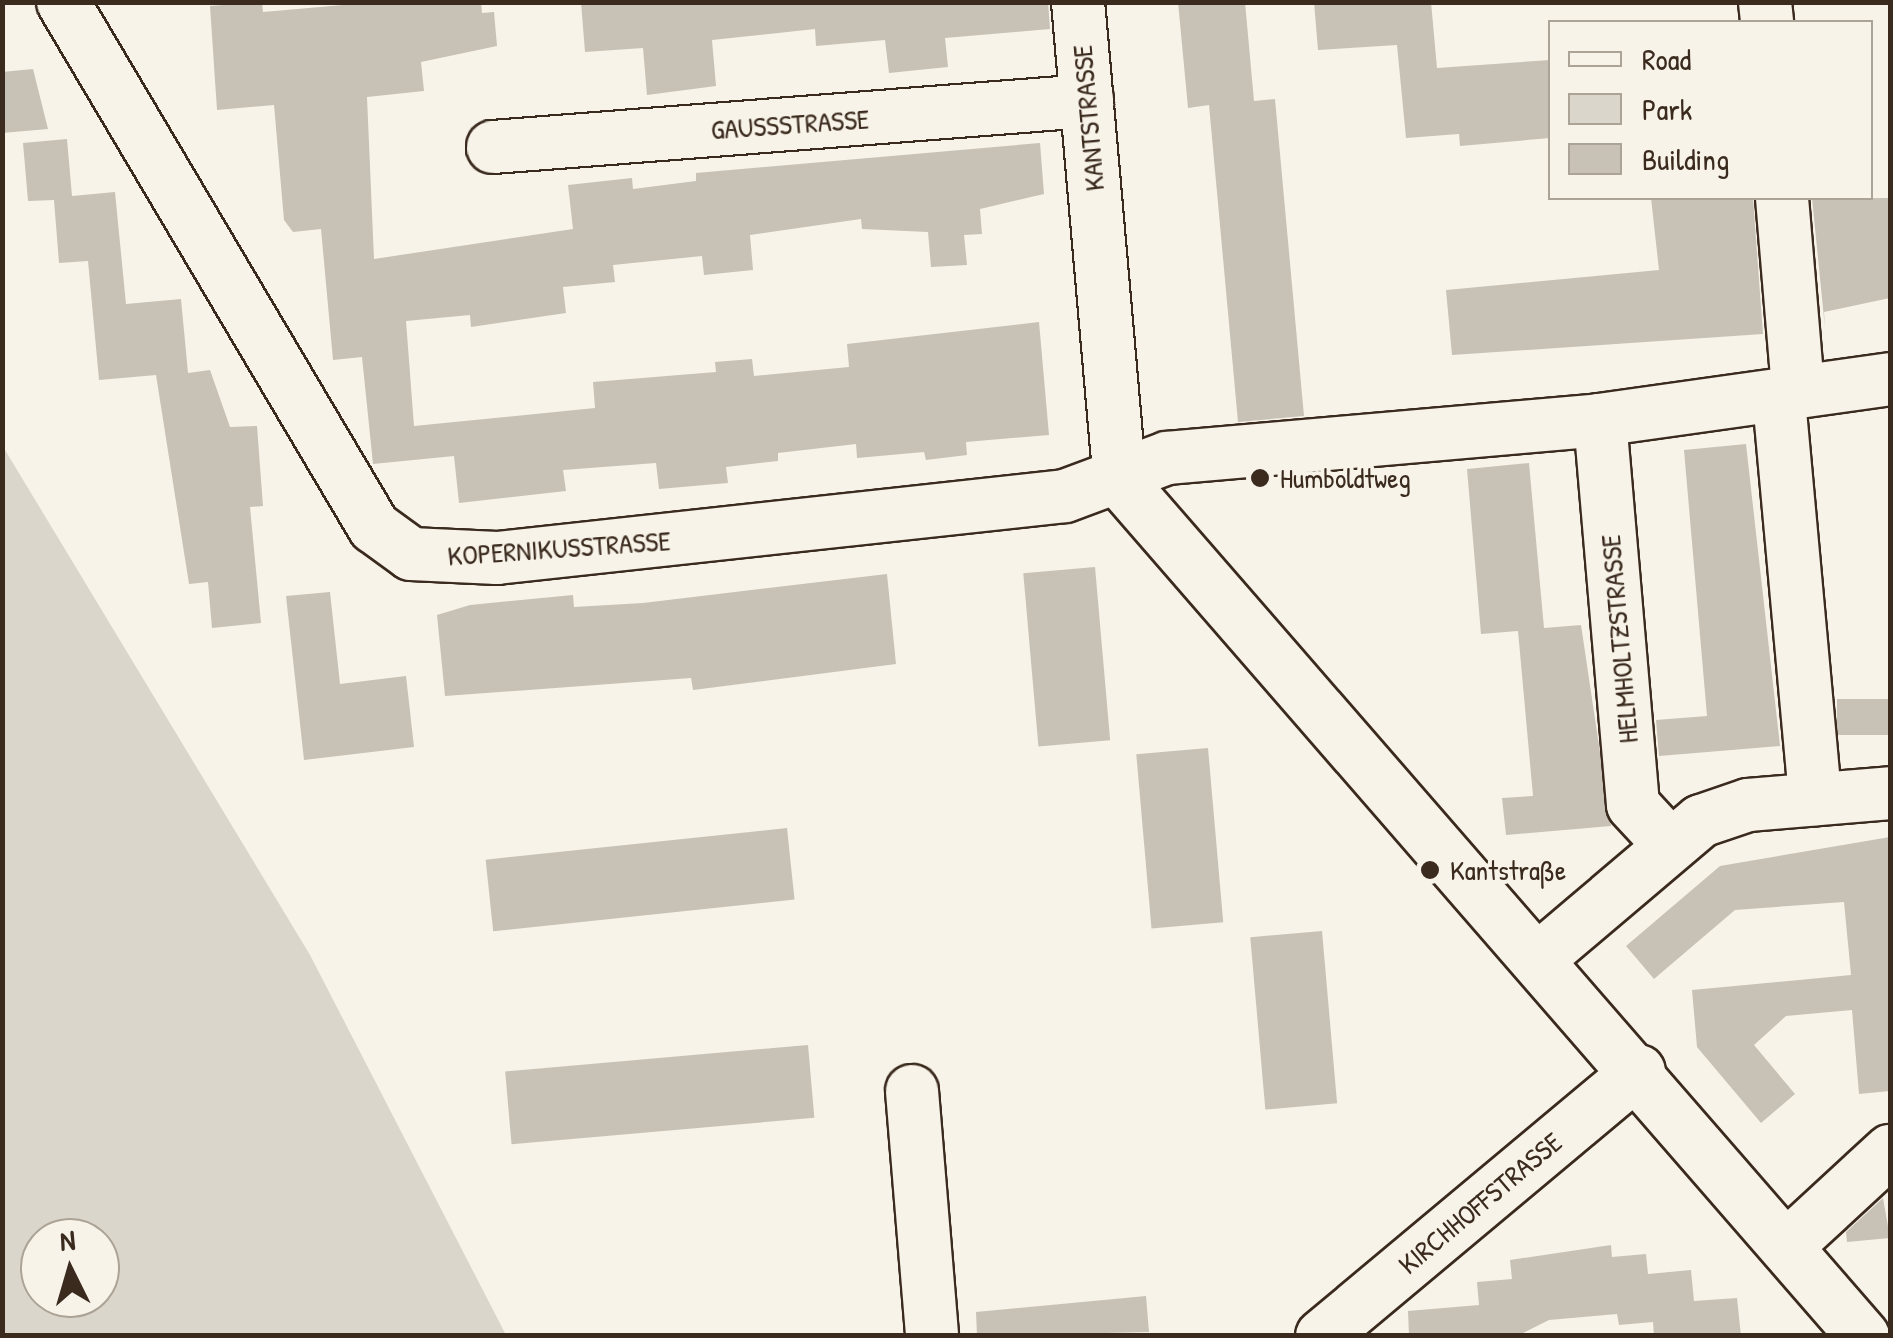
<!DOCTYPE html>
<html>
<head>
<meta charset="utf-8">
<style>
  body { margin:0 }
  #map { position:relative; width:1893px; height:1338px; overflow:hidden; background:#f7f3e8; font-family:"Patrick Hand",sans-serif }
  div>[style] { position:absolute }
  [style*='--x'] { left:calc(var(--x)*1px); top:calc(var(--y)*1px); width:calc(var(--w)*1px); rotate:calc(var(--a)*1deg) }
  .green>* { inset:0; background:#dbd6cb }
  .building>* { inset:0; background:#c8c1b6; transform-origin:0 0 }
  .roads { filter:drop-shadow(2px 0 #3b2a1e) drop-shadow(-2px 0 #3b2a1e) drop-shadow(0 2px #3b2a1e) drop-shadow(0 -2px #3b2a1e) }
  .minor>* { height:52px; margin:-26px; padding:0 26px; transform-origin:26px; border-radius:26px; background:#f7f3e8 }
  .dots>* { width:28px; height:28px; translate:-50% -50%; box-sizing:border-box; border:5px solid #f7f3e8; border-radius:50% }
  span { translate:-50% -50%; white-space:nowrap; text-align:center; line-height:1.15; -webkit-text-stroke:8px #f7f3e8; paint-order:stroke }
  .street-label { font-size:28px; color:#3b2a1e }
  .poi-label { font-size:28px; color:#3b2a1e }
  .left { translate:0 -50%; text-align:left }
  .frame { position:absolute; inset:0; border:5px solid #3b2a1e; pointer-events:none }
  .legend { position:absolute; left:1548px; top:20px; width:325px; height:180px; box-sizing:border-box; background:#f7f3e8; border:2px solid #aca397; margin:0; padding:12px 18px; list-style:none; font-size:30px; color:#3b2a1e }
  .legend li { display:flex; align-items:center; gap:20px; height:50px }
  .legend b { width:50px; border:2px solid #aca397 }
  .north { position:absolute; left:20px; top:1218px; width:100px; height:100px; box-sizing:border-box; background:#f7f3e8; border:2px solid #aca397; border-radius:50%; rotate:355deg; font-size:28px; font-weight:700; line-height:40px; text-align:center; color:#3b2a1e }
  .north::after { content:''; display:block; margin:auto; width:35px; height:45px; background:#3b2a1e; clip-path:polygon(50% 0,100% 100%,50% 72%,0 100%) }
</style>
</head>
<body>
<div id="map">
  <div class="green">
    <i style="clip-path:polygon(evenodd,2px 445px,310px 955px,506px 1335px,3px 1335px,2px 445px,40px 1238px,100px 1238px,100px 1298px,40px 1298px,40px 1238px)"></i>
  </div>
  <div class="building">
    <i style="clip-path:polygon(262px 2px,263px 12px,377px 2px,481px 2px,482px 13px,494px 12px,497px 46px,421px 62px,424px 91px,367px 97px,374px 259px,573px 229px,568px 185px,632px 178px,633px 189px,696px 181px,696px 173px,1040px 143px,1044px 194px,980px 209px,982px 234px,964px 235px,967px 265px,931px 267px,928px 232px,862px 229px,861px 219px,750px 235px,753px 270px,704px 275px,702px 256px,613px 265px,615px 282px,563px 287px,566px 313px,471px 327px,470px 315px,406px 321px,414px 426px,595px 408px,593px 382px,716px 372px,715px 362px,752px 359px,754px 376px,849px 367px,847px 344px,1039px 322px,1049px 435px,966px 442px,967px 455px,926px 460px,924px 452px,857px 458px,856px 444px,778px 453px,778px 461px,726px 467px,728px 483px,659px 489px,656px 463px,563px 470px,566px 491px,459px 503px,454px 456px,373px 464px,362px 357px,333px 360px,321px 229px,293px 232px,284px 220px,274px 105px,217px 110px,210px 6px)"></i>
    <i style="clip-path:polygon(581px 2px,1048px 2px,1050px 29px,945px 38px,948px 67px,889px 73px,885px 40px,816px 46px,815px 29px,712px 40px,716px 86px,647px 95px,643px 48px,585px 52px)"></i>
    <i style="clip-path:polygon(1178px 2px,1245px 2px,1254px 101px,1275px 99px,1304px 416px,1238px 422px,1209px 105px,1188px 108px)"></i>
    <i style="clip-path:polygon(1314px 2px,1431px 2px,1437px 68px,1550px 60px,1550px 138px,1460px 146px,1459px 134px,1406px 138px,1397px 45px,1318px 50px)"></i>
    <i style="clip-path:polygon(33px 69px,48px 129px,2px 133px,2px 72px)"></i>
    <i style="clip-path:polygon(67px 139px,72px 196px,115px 192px,126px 304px,181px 299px,188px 373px,210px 370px,230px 427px,257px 426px,263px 506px,250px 507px,261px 623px,212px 628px,208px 582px,189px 584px,156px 375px,99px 380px,88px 261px,59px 263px,54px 200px,28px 201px,23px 143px)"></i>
    <i style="clip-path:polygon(1651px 198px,1753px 198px,1763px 334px,1452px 355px,1446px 290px,1659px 270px)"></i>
    <i style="clip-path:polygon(1812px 198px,1890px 198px,1890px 298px,1824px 312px,1825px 328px)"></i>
    <i style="clip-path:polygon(1746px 444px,1780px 746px,1659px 756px,1656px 720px,1707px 716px,1684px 450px)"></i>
    <i style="clip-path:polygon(1529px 463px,1544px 628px,1581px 625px,1611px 826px,1506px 835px,1502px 798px,1533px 796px,1518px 631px,1481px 634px,1467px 469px)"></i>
    <i style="left:1095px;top:567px;width:174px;height:72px;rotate:85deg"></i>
    <i style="clip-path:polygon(887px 574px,896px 664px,693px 690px,691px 678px,445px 696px,437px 615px,470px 605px,573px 595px,574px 607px,643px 603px)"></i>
    <i style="clip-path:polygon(330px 592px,340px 684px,406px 676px,414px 747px,304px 760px,286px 596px)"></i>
    <i style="left:1890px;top:699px;width:36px;height:53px;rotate:90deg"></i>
    <i style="left:1208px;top:748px;width:175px;height:72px;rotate:85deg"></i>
    <i style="left:787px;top:828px;width:72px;height:303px;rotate:84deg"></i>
    <i style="clip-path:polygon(1890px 837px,1890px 1091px,1859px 1094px,1852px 1010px,1786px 1016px,1754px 1045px,1795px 1094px,1761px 1123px,1697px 1047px,1692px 990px,1851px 975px,1844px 902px,1735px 910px,1654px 979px,1626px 946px,1720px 866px)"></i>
    <i style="left:1322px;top:931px;width:173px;height:72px;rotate:85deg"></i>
    <i style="left:808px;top:1045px;width:73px;height:304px;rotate:85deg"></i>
    <i style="clip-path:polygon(1883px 1198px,1890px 1238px,1847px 1242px,1846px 1232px)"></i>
    <i style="clip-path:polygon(1611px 1245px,1612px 1257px,1646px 1254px,1648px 1274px,1691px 1270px,1694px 1301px,1737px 1298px,1741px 1336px,1654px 1336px,1653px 1322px,1619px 1325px,1617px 1314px,1549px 1320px,1517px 1336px,1409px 1336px,1408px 1311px,1479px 1305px,1477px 1282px,1512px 1279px,1510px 1260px)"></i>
    <i style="clip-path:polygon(1146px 1296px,1149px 1332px,977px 1336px,976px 1312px)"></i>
  </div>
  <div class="roads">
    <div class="minor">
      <i style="--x:63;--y:2;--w:610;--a:59.36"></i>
      <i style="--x:374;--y:527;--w:46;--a:36.1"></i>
      <i style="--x:411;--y:554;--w:86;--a:2.7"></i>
      <i style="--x:497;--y:558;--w:571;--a:-6.23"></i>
      <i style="--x:1065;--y:496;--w:109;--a:-20.4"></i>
      <i style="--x:1167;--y:458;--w:435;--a:-5"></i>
      <i style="--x:1600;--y:420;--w:293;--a:-8"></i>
      <i style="--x:1078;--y:2;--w:481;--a:85"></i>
      <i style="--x:1120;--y:481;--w:1133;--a:49.01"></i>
      <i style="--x:1765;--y:2;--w:20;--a:84"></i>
      <i style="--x:493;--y:147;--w:596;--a:-4.43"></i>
      <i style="--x:1782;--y:198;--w:191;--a:85.2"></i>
      <i style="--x:1779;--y:400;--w:401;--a:84.8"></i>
      <i style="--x:1600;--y:420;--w:386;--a:85.1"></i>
      <i style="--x:1633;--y:805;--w:54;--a:47.2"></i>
      <i style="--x:1537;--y:960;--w:215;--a:-40.3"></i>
      <i style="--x:1701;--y:821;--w:50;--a:-18.8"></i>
      <i style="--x:1748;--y:805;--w:143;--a:-4.8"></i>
      <i style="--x:912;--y:1091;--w:246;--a:85.3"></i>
      <i style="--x:1788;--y:1245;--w:139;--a:-42.7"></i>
      <i style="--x:1322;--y:1336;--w:413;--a:-39.9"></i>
    </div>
  </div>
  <div class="dots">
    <i style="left:1260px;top:478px;background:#3b2a1e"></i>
    <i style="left:1430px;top:870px;background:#3b2a1e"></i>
  </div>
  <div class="street-label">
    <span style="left:1088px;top:118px;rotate:-95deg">KANTSTRASSE</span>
    <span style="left:790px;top:124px;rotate:-4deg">GAUSSSTRASSE</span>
    <span style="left:559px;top:548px;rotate:-4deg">KOPERNIKUSSTRASSE</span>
    <span style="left:1619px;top:639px;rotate:-95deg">HELMHOLTZSTRASSE</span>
    <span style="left:1480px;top:1203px;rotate:-40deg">KIRCHHOFFSTRASSE</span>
  </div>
  <div class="poi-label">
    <span class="left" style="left:1280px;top:478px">Humboldtweg</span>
    <span class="left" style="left:1450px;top:870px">Kantstraße</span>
  </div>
  <div class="frame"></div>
  <ul class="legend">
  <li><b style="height:12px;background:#f7f3e8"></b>Road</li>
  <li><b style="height:28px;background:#dbd6cb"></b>Park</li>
  <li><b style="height:28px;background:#c8c1b6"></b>Building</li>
  </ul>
  <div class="north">N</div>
</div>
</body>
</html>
